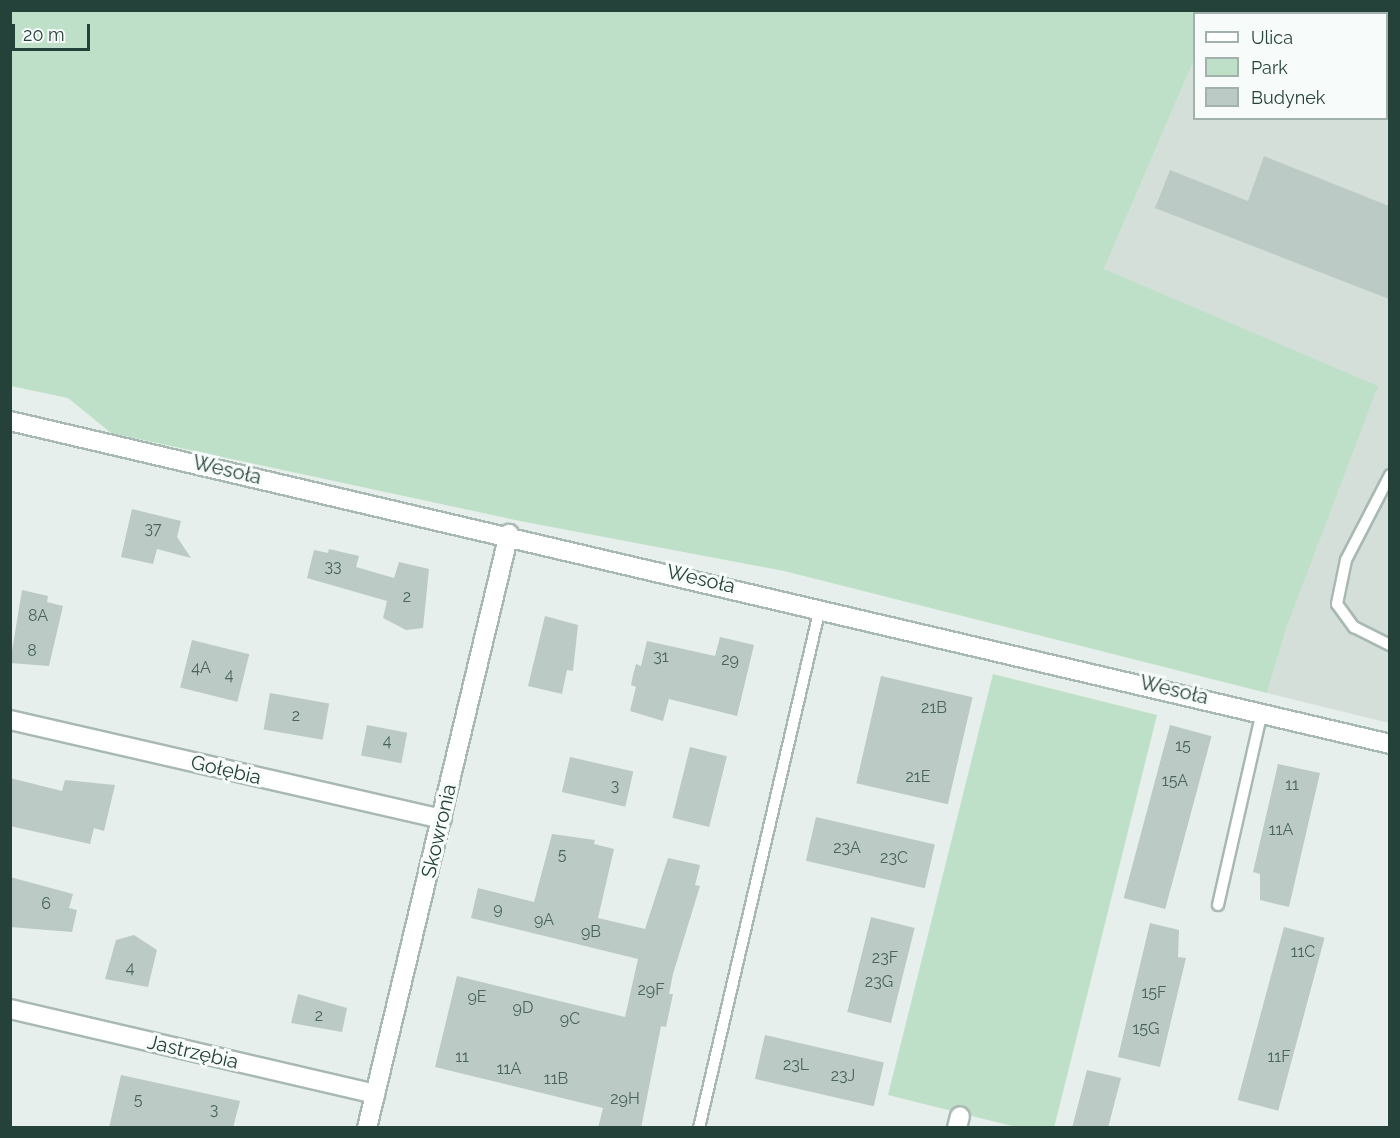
<!DOCTYPE html>
<html>
<head>
<meta charset="utf-8">
<style>
  body { margin:0 }
  #map { position:relative; width:1400px; height:1138px; overflow:hidden; background:#e6efeb; font-family:Raleway,sans-serif }
  div>[style] { position:absolute }
  [style*='--x'] { left:calc(var(--x)*1px); top:calc(var(--y)*1px); width:calc(var(--w)*1px); rotate:calc(var(--a)*1deg) }
  .built>* { inset:0; background:#d4dfda }
  .green>* { inset:0; background:#bfe0c8; transform-origin:0 0 }
  .building>* { inset:0; background:#bbcac4; transform-origin:0 0 }
  .roads { filter:drop-shadow(2px 0 #a8b8b2) drop-shadow(-2px 0 #a8b8b2) drop-shadow(0 2px #a8b8b2) drop-shadow(0 -2px #a8b8b2) }
  .service>* { height:10px; margin:-5px; padding:0 5px; transform-origin:5px; border-radius:5px; background:#fff }
  .minor>* { height:18px; margin:-9px; padding:0 9px; transform-origin:9px; border-radius:9px; background:#fff }
  span { translate:-50% -50%; white-space:nowrap; text-align:center; line-height:1.15; -webkit-text-stroke:6px #f7fbf9; paint-order:stroke }
  .number-label { font-size:16px; color:#4a645c }
  .number-label span { -webkit-text-stroke-width:0 }
  .street-label { font-size:20px; color:#24423a }
  .frame { position:absolute; inset:0; border:12px solid #24423a; pointer-events:none }
  .legend { position:absolute; left:1193px; top:12px; width:195px; height:108px; box-sizing:border-box; background:#f7fbf9; border:2px solid #a3b1ad; margin:0; padding:8px 10px; list-style:none; font-size:18px; color:#24423a }
  .legend li { display:flex; align-items:center; gap:12px; height:30px }
  .legend b { width:30px; border:2px solid #a3b1ad }
  .scale { position:absolute; left:12px; top:24px; width:78px; height:27px; box-sizing:border-box; border:3px solid #24423a; border-top:0; padding-left:8px; font-size:18px; line-height:21px; white-space:nowrap; color:#24423a; -webkit-text-stroke:4px #f7fbf9; paint-order:stroke }
</style>
</head>
<body>
<div id="map">
  <div class="built">
    <i style="clip-path:polygon(1387px 32px,1389px 33px,1389px 723px,1267px 693px,1287px 626px,1104px 269px,1194px 60px,1194px 118px,1386px 118px)"></i>
  </div>
  <div class="green">
    <i style="clip-path:polygon(10px 11px,1216px 11px,1194px 14px,1194px 60px,1104px 269px,1378px 386px,1287px 626px,1267px 693px,784px 571px,520px 521px,111px 433px,68px 398px,11px 386px)"></i>
    <i style="left:993px;top:674px;width:169px;height:434px;rotate:14deg"></i>
  </div>
  <div class="building">
    <i style="clip-path:polygon(1264px 156px,1389px 206px,1389px 299px,1155px 208px,1170px 170px,1248px 201px)"></i>
    <i style="clip-path:polygon(132px 509px,181px 521px,177px 537px,191px 558px,157px 549px,153px 564px,121px 557px)"></i>
    <i style="clip-path:polygon(329px 549px,359px 556px,356px 567px,394px 578px,399px 562px,429px 569px,423px 628px,406px 630px,383px 618px,387px 601px,307px 578px,314px 550px,328px 553px)"></i>
    <i style="clip-path:polygon(22px 590px,48px 596px,47px 602px,63px 606px,49px 666px,10px 663px)"></i>
    <i style="clip-path:polygon(545px 616px,578px 625px,573px 671px,567px 670px,562px 694px,528px 686px)"></i>
    <i style="clip-path:polygon(720px 637px,754px 645px,737px 716px,669px 699px,663px 721px,630px 711px,636px 687px,631px 685px,633px 675px,636px 664px,641px 666px,647px 641px,715px 656px)"></i>
    <i style="left:192px;top:640px;width:59px;height:49px;rotate:14deg"></i>
    <i style="left:881px;top:676px;width:94px;height:110px;rotate:13deg"></i>
    <i style="left:270px;top:693px;width:60px;height:37px;rotate:10deg"></i>
    <i style="left:367px;top:725px;width:41px;height:31px;rotate:11deg"></i>
    <i style="left:1170px;top:725px;width:43px;height:179px;rotate:15deg"></i>
    <i style="left:690px;top:747px;width:38px;height:73px;rotate:14deg"></i>
    <i style="left:570px;top:757px;width:65px;height:36px;rotate:13deg"></i>
    <i style="clip-path:polygon(1278px 764px,1320px 773px,1289px 907px,1260px 900px,1260px 874px,1253px 872px)"></i>
    <i style="clip-path:polygon(10px 778px,62px 791px,65px 780px,115px 785px,104px 831px,94px 828px,90px 844px,10px 826px)"></i>
    <i style="left:816px;top:817px;width:122px;height:45px;rotate:13deg"></i>
    <i style="clip-path:polygon(552px 834px,595px 840px,594px 844px,614px 849px,598px 918px,645px 929px,668px 858px,700px 865px,695px 885px,700px 886px,673px 974px,669px 994px,673px 994px,666px 1027px,661px 1026px,641px 1128px,598px 1128px,603px 1108px,435px 1067px,457px 976px,625px 1017px,638px 959px,471px 918px,478px 888px,534px 902px)"></i>
    <i style="clip-path:polygon(10px 877px,73px 894px,69px 908px,77px 910px,72px 932px,10px 927px)"></i>
    <i style="left:871px;top:917px;width:45px;height:98px;rotate:14deg"></i>
    <i style="clip-path:polygon(1150px 923px,1179px 930px,1178px 957px,1186px 958px,1160px 1067px,1118px 1057px)"></i>
    <i style="left:1284px;top:927px;width:42px;height:179px;rotate:15deg"></i>
    <i style="clip-path:polygon(134px 935px,157px 950px,148px 987px,105px 979px,116px 940px)"></i>
    <i style="clip-path:polygon(298px 994px,347px 1008px,342px 1032px,291px 1023px)"></i>
    <i style="left:765px;top:1035px;width:122px;height:45px;rotate:13deg"></i>
    <i style="clip-path:polygon(1087px 1070px,1121px 1078px,1108px 1128px,1072px 1128px)"></i>
    <i style="clip-path:polygon(121px 1075px,240px 1101px,233px 1128px,109px 1128px)"></i>
  </div>
  <div class="roads">
    <div class="service">
      <i style="--x:1390;--y:475;--w:96;--a:117.4"></i>
      <i style="--x:1346;--y:560;--w:45;--a:101.6"></i>
      <i style="--x:1337;--y:604;--w:29;--a:54"></i>
      <i style="--x:1354;--y:627;--w:40;--a:26.6"></i>
      <i style="--x:1218;--y:905;--w:199;--a:-77.2"></i>
      <i style="--x:699;--y:1128;--w:534;--a:-76.9"></i>
    </div>
    <div class="minor">
      <i style="--x:10;--y:421;--w:1417;--a:13.17"></i>
      <i style="--x:10;--y:720;--w:443;--a:12.9"></i>
      <i style="--x:10;--y:1009;--w:375;--a:13.1"></i>
      <i style="--x:367;--y:1128;--w:611;--a:-76.56"></i>
      <i style="--x:957;--y:1128;--w:12;--a:-76"></i>
    </div>
  </div>
  <div class="number-label">
    <span style="left:153px;top:529px">37</span>
    <span style="left:333px;top:567px">33</span>
    <span style="left:407px;top:597px">2</span>
    <span style="left:38px;top:616px">8A</span>
    <span style="left:32px;top:651px">8</span>
    <span style="left:661px;top:657px">31</span>
    <span style="left:730px;top:660px">29</span>
    <span style="left:201px;top:668px">4A</span>
    <span style="left:229px;top:675px">4</span>
    <span style="left:934px;top:708px">21B</span>
    <span style="left:296px;top:716px">2</span>
    <span style="left:387px;top:741px">4</span>
    <span style="left:1183px;top:746px">15</span>
    <span style="left:918px;top:777px">21E</span>
    <span style="left:1175px;top:781px">15A</span>
    <span style="left:1292px;top:785px">11</span>
    <span style="left:615px;top:786px">3</span>
    <span style="left:1281px;top:830px">11A</span>
    <span style="left:847px;top:848px">23A</span>
    <span style="left:562px;top:855px">5</span>
    <span style="left:894px;top:858px">23C</span>
    <span style="left:46px;top:904px">6</span>
    <span style="left:498px;top:909px">9</span>
    <span style="left:544px;top:920px">9A</span>
    <span style="left:591px;top:932px">9B</span>
    <span style="left:1303px;top:952px">11C</span>
    <span style="left:885px;top:958px">23F</span>
    <span style="left:130px;top:968px">4</span>
    <span style="left:879px;top:982px">23G</span>
    <span style="left:651px;top:990px">29F</span>
    <span style="left:1154px;top:993px">15F</span>
    <span style="left:477px;top:997px">9E</span>
    <span style="left:523px;top:1008px">9D</span>
    <span style="left:319px;top:1016px">2</span>
    <span style="left:570px;top:1019px">9C</span>
    <span style="left:1146px;top:1029px">15G</span>
    <span style="left:462px;top:1057px">11</span>
    <span style="left:1279px;top:1057px">11F</span>
    <span style="left:796px;top:1065px">23L</span>
    <span style="left:509px;top:1069px">11A</span>
    <span style="left:843px;top:1076px">23J</span>
    <span style="left:556px;top:1079px">11B</span>
    <span style="left:625px;top:1099px">29H</span>
    <span style="left:138px;top:1100px">5</span>
    <span style="left:214px;top:1110px">3</span>
  </div>
  <div class="street-label">
    <span style="left:227px;top:470px;rotate:13deg">Wesoła</span>
    <span style="left:701px;top:579px;rotate:13deg">Wesoła</span>
    <span style="left:1174px;top:690px;rotate:13deg">Wesoła</span>
    <span style="left:226px;top:770px;rotate:13deg">Gołębia</span>
    <span style="left:439px;top:831px;rotate:-77deg">Skowronia</span>
    <span style="left:193px;top:1052px;rotate:13deg">Jastrzębia</span>
  </div>
  <div class="frame"></div>
  <ul class="legend">
  <li><b style="height:8px;background:#fff"></b>Ulica</li>
  <li><b style="height:16px;background:#bfe0c8"></b>Park</li>
  <li><b style="height:16px;background:#bbcac4"></b>Budynek</li>
  </ul>
  <div class="scale">20 m</div>
</div>
</body>
</html>
